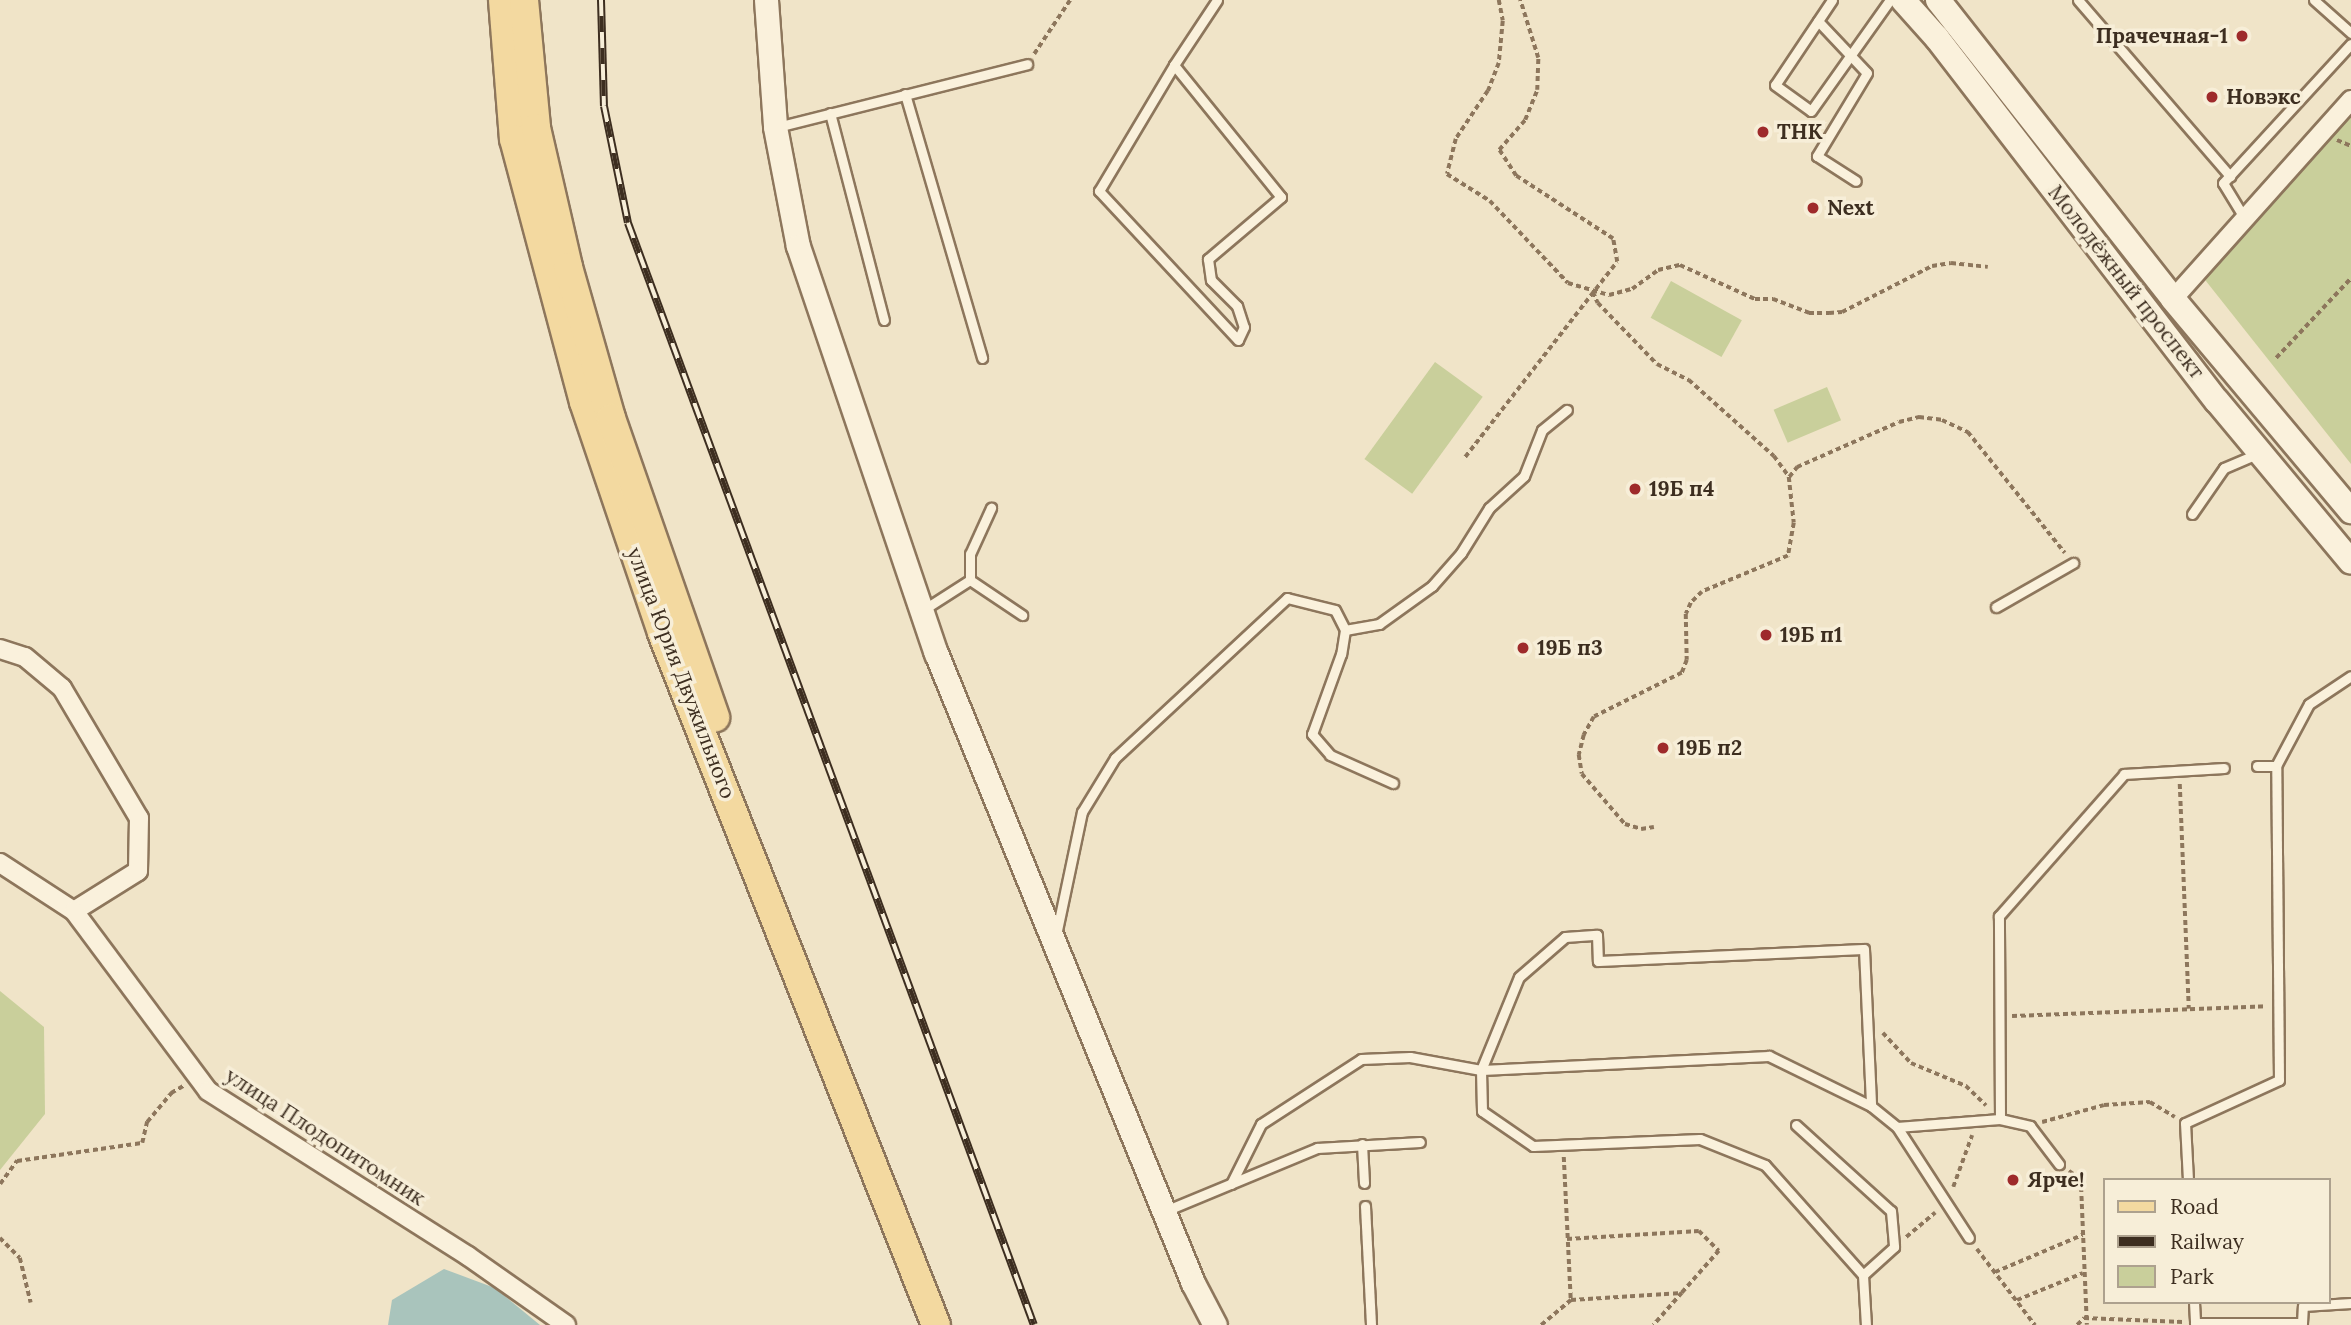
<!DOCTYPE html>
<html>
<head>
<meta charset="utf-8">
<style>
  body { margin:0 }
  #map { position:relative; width:2351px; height:1325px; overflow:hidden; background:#f0e4c8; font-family:Lora,serif }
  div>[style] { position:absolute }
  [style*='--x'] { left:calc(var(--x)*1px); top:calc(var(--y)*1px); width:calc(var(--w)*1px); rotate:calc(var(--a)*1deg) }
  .green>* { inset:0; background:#c9cf9b; transform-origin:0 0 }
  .water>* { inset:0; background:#a9c4bc }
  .path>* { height:3.5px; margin-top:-1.75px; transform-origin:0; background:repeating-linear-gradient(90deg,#8d765c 0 5px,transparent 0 8.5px) }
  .roads { filter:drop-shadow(2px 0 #8d765c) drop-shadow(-2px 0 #8d765c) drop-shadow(0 2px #8d765c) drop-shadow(0 -2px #8d765c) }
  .service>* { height:9px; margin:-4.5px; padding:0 4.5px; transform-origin:4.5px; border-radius:4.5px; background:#faf1dc }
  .minor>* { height:18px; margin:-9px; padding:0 9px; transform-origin:9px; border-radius:9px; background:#faf1dc }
  .tertiary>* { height:23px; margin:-11.5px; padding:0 11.5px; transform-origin:11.5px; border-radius:11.5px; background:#faf1dc }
  .secondary>* { height:24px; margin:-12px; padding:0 12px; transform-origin:12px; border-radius:12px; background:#faf1dc }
  .primary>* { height:28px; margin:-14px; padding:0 14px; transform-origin:14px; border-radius:14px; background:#f3d9a0 }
  .rail>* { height:8px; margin-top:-4px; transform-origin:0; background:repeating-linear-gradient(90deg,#f7eed8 0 16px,#3d2e20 0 32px); box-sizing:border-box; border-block:2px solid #3d2e20 }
  .dots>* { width:19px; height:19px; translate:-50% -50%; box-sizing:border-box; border:4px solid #f7eed8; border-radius:50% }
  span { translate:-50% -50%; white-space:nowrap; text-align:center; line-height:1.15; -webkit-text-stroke:7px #f7eed8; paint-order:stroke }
  .poi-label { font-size:21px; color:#3d2e20; font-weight:700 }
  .right { translate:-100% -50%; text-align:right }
  .left { translate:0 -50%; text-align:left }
  .street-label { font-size:21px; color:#3d2e20 }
  .legend { position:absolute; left:2103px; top:1178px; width:228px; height:126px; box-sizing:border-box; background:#f7eed8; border:2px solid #ada18e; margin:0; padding:9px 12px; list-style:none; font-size:21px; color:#3d2e20 }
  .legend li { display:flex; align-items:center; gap:14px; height:35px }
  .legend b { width:35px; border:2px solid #ada18e }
</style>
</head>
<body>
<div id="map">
  <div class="green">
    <i style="clip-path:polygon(2351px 101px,2351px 464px,2198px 271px)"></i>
    <i style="left:1671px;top:281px;width:81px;height:42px;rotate:29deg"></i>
    <i style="left:1435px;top:362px;width:59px;height:120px;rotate:36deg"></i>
    <i style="left:1827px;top:387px;width:36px;height:58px;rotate:67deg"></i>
    <i style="clip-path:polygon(0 991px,44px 1027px,45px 1114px,0 1170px)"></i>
  </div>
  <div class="water">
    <i style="clip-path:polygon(444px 1269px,495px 1288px,540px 1325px,388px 1325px,392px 1300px)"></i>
  </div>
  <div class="path">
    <i style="--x:1499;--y:0;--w:21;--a:79"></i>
    <i style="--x:1503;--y:21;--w:42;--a:95.4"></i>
    <i style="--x:1499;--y:63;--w:30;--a:111"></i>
    <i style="--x:1488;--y:91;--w:58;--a:123.7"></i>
    <i style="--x:1456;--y:139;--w:36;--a:104"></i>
    <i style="--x:1447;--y:174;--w:51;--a:32.1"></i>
    <i style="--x:1490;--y:201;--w:113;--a:46.4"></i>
    <i style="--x:1568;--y:283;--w:43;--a:16.3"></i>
    <i style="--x:1609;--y:295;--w:24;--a:-15"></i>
    <i style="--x:1632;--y:289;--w:32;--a:-36"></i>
    <i style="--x:1658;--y:270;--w:23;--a:-13"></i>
    <i style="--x:1680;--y:265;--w:82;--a:24.4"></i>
    <i style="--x:1755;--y:299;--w:18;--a:0"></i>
    <i style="--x:1773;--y:299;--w:39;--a:21"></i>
    <i style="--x:1809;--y:313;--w:20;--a:0"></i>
    <i style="--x:1829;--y:313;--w:13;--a:-4"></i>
    <i style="--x:1842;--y:312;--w:101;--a:-27.1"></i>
    <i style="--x:1932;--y:266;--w:19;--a:-9"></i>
    <i style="--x:1951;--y:263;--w:37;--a:6"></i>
    <i style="--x:1034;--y:54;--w:65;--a:-56.3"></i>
    <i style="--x:2337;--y:140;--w:15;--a:23"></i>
    <i style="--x:1593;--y:292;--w:12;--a:66"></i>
    <i style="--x:1598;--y:303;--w:85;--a:46"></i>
    <i style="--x:1657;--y:364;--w:36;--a:27"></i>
    <i style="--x:1689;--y:380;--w:114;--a:41.8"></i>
    <i style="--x:1774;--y:456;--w:26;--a:54"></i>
    <i style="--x:1789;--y:477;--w:46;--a:83.8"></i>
    <i style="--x:1794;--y:523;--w:34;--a:100"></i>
    <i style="--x:1788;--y:556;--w:93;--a:157.3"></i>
    <i style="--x:1702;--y:592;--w:16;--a:135"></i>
    <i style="--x:1691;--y:603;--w:12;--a:114"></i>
    <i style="--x:1686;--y:614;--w:46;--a:88.8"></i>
    <i style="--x:1687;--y:660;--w:14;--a:111"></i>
    <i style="--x:1682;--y:673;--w:98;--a:153.4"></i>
    <i style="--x:1594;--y:717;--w:21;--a:119"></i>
    <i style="--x:1584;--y:735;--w:21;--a:104"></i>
    <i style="--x:1579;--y:755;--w:19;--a:81"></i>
    <i style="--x:1582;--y:774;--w:66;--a:49.3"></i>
    <i style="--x:1625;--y:824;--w:17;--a:17"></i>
    <i style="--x:1641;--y:829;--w:13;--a:-9"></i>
    <i style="--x:2276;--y:358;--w:110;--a:-46.8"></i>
    <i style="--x:1465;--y:457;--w:247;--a:-52.1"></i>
    <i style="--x:1617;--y:262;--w:23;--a:-100"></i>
    <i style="--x:1613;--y:239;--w:116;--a:-147"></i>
    <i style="--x:1516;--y:176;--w:31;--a:-123"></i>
    <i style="--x:1499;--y:150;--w:40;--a:-49"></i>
    <i style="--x:1525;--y:120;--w:32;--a:-68"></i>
    <i style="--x:1537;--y:90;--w:32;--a:-88"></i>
    <i style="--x:1538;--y:58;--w:61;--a:-107.2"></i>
    <i style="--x:1789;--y:477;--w:13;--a:-51"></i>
    <i style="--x:1797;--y:467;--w:111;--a:-23.8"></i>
    <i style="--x:1899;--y:422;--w:21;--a:-14"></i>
    <i style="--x:1919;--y:417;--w:23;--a:7"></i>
    <i style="--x:1942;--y:420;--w:29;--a:25"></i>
    <i style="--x:1968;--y:432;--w:155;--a:51.3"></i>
    <i style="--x:2180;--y:784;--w:225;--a:87.7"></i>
    <i style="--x:2012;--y:1016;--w:255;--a:-2.2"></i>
    <i style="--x:1883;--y:1033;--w:41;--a:47"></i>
    <i style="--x:1911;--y:1063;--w:60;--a:22.7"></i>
    <i style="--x:1966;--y:1086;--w:28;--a:44"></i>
    <i style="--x:2042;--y:1122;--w:64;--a:-15.3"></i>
    <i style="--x:2104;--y:1105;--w:46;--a:-3.7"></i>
    <i style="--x:2150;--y:1102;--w:29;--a:31"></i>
    <i style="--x:1564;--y:1157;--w:143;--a:87.2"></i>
    <i style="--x:1571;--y:1300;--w:111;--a:-3.6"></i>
    <i style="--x:1682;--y:1293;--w:43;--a:131.2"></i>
    <i style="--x:2069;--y:1171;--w:14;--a:34"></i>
    <i style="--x:2081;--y:1179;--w:146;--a:87.6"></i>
    <i style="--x:0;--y:1184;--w:29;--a:-54"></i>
    <i style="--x:17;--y:1161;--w:126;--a:-8.2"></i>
    <i style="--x:142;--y:1143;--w:22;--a:-77"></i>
    <i style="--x:147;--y:1122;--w:38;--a:-50"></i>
    <i style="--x:171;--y:1093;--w:14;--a:-30"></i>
    <i style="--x:1953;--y:1187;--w:55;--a:-69.9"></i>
    <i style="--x:1906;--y:1237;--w:38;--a:-40"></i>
    <i style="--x:0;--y:1238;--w:28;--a:45"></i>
    <i style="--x:20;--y:1258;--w:46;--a:76.3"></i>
    <i style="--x:1567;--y:1239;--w:132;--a:-3.5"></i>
    <i style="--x:1699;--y:1231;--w:28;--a:45"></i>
    <i style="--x:1719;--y:1251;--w:56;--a:131.4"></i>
    <i style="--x:1977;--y:1249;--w:96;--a:52.7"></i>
    <i style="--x:1995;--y:1272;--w:95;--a:-23"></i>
    <i style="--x:2017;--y:1300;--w:71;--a:-22.2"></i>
    <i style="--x:1541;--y:1325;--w:39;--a:-40"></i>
    <i style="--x:2077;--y:1325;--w:10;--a:-45"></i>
    <i style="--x:2084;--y:1318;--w:99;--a:2.3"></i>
  </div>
  <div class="roads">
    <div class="service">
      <i style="--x:1832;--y:0;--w:102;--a:123.8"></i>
      <i style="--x:1775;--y:85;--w:44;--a:35.8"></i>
      <i style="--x:1811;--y:111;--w:136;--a:-54.6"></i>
      <i style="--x:2078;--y:0;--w:233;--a:49.2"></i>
      <i style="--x:2314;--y:0;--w:50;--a:41.7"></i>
      <i style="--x:1818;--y:21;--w:71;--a:46.7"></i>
      <i style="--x:1867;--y:73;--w:97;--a:121.1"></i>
      <i style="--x:1817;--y:156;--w:46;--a:32.7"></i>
      <i style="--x:1174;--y:65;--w:170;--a:51"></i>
      <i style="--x:1281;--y:197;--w:96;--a:139.7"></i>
      <i style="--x:1208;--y:259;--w:21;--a:82"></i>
      <i style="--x:1211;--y:280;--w:37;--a:45"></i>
      <i style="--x:1237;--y:306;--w:22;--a:72"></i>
      <i style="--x:1244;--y:327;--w:14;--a:115"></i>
      <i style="--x:1238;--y:340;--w:204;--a:-133"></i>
      <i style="--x:1099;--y:191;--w:147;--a:-59.2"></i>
      <i style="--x:1174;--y:65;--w:78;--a:-56.5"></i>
      <i style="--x:905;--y:94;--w:275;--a:73.7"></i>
      <i style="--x:830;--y:113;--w:214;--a:75.4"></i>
      <i style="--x:777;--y:127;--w:258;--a:-14.1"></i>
      <i style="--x:2245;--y:219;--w:42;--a:-121.4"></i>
      <i style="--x:2223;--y:183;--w:189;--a:-47.4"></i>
      <i style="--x:2192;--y:514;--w:56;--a:-55.2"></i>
      <i style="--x:2224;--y:468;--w:38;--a:-23"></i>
      <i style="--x:970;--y:580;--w:26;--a:-90"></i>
      <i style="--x:970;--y:554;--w:51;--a:-65.5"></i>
      <i style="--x:1996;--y:607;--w:89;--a:-29.7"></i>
      <i style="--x:923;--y:610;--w:56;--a:-32.6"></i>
      <i style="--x:970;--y:580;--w:63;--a:33.9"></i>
      <i style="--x:1345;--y:630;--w:35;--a:-10"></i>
      <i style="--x:1379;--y:624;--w:65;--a:-35.6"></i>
      <i style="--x:1432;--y:586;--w:44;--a:-48.7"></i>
      <i style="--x:1461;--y:553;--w:53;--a:-58.1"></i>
      <i style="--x:1489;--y:508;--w:47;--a:-42.4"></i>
      <i style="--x:1524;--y:476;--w:49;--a:-68.6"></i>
      <i style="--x:1542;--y:430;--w:32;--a:-39"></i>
      <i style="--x:2257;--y:766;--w:19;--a:0"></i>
      <i style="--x:2276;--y:766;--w:70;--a:-62"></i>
      <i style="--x:2309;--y:704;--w:50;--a:-33.7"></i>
      <i style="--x:1056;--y:935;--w:126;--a:-78.1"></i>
      <i style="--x:1082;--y:812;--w:63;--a:-58.6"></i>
      <i style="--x:1115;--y:758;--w:235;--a:-42.9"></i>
      <i style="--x:1287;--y:598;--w:49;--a:14"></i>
      <i style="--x:1335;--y:610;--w:22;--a:63"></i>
      <i style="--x:1345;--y:630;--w:24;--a:99"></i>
      <i style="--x:1341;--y:654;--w:85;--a:109.9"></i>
      <i style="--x:1312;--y:734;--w:28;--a:49"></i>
      <i style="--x:1330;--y:755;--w:69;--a:24"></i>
      <i style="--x:1871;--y:1106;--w:114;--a:-153.9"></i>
      <i style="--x:1769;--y:1056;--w:288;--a:177.2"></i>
      <i style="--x:1481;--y:1070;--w:100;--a:-67.8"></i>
      <i style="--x:1519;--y:977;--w:61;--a:-41"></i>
      <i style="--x:1565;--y:937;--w:32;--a:-4"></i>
      <i style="--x:1597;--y:935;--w:26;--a:88"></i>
      <i style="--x:1598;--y:961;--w:266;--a:-2.6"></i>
      <i style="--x:1864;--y:949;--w:157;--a:87.4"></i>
      <i style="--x:1871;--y:1106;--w:33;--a:39"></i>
      <i style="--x:1897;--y:1127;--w:103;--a:-4.4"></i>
      <i style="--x:2000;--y:1119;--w:203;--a:-90.3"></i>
      <i style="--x:1999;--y:916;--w:189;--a:-48.6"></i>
      <i style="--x:2124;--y:774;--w:100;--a:-3.4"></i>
      <i style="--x:2000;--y:1119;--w:31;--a:13"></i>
      <i style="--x:2030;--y:1126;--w:48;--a:52.7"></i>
      <i style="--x:1796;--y:1125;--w:128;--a:42.2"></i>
      <i style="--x:1891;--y:1211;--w:36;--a:85"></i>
      <i style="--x:1894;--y:1247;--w:42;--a:137.9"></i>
      <i style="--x:1897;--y:1127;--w:132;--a:57"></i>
      <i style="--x:1362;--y:1144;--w:39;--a:87"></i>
      <i style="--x:2188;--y:1180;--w:57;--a:-93"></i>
      <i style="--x:2185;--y:1123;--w:103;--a:-24.6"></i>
      <i style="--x:2279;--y:1080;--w:314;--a:-90.5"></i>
      <i style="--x:1231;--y:1184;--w:67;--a:-63.4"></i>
      <i style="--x:1261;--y:1124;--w:119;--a:-33"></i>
      <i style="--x:1361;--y:1059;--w:49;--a:-2.3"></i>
      <i style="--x:1410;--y:1057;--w:72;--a:10.4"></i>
      <i style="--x:1481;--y:1070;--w:41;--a:88.6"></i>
      <i style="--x:1482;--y:1111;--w:62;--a:34.5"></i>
      <i style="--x:1533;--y:1146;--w:167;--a:-2.4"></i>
      <i style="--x:1700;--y:1139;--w:70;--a:21.8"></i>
      <i style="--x:1765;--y:1165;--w:147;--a:48.3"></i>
      <i style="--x:1863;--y:1275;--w:50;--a:86.6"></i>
      <i style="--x:1365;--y:1206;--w:119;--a:87.1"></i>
      <i style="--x:1165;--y:1211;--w:165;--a:-22.5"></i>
      <i style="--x:1317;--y:1148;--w:103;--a:-3.3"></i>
      <i style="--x:2194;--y:1302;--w:21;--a:87"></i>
      <i style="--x:2195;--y:1323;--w:107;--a:0"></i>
      <i style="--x:2302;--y:1323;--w:17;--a:-87"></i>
      <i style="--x:2303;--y:1306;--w:48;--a:-3.6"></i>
    </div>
    <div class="minor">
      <i style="--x:2173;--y:299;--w:267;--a:-48.2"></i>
      <i style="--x:0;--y:649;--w:26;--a:18"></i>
      <i style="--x:25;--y:657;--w:48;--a:40"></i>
      <i style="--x:62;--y:688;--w:151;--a:59.4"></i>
      <i style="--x:139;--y:818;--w:53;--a:91.1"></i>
      <i style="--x:138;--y:871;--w:75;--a:148"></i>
      <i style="--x:0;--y:863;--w:88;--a:33"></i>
      <i style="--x:74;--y:911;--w:224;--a:53.3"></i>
      <i style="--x:208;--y:1091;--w:308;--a:32.4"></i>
      <i style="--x:468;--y:1256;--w:120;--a:35.1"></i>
    </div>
    <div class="tertiary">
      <i style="--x:766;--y:0;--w:127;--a:85.9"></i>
      <i style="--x:775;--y:127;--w:121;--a:79.1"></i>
      <i style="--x:798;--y:246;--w:430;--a:71.3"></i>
      <i style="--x:936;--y:653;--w:680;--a:67.81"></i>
      <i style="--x:1193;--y:1283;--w:47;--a:62.4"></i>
    </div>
    <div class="secondary">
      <i style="--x:1903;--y:0;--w:51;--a:48.2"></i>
      <i style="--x:1937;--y:38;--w:458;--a:52.4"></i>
      <i style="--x:2217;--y:401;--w:209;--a:50.2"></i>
      <i style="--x:1938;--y:0;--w:380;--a:51.8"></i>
      <i style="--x:2173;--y:299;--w:277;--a:50"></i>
    </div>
    <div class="primary">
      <i style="--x:503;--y:0;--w:139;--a:85.5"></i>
      <i style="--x:514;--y:139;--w:272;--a:75.1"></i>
      <i style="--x:584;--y:402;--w:244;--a:71.3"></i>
      <i style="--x:662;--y:633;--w:744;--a:68.4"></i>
      <i style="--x:524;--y:0;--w:129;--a:84.6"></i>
      <i style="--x:536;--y:128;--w:143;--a:77"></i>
      <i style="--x:568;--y:267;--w:157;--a:74.1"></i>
      <i style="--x:611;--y:418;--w:317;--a:70.8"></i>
    </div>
  </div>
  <div class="rail">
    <i style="--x:601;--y:0;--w:106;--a:88.4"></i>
    <i style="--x:604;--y:106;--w:119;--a:78.4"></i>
    <i style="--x:628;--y:223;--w:1174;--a:69.78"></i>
  </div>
  <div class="dots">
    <i style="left:2242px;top:36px;background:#9e2a2b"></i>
    <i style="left:2212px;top:97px;background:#9e2a2b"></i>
    <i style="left:1763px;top:132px;background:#9e2a2b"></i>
    <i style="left:1813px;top:208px;background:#9e2a2b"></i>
    <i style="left:1635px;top:489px;background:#9e2a2b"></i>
    <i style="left:1766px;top:635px;background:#9e2a2b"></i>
    <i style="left:1523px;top:648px;background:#9e2a2b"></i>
    <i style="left:1663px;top:748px;background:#9e2a2b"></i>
    <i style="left:2013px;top:1180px;background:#9e2a2b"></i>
  </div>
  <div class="poi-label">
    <span class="right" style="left:2228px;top:36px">Прачечная-1</span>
    <span class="left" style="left:2226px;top:97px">Новэкс</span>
    <span class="left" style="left:1777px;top:132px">ТНК</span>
    <span class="left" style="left:1827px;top:208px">Next</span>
    <span class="left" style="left:1649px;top:489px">19Б п4</span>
    <span class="left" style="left:1780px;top:635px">19Б п1</span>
    <span class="left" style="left:1537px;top:648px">19Б п3</span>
    <span class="left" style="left:1677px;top:748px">19Б п2</span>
    <span class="left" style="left:2027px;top:1180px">Ярче!</span>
  </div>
  <div class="street-label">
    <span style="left:2126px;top:282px;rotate:52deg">Молодёжный проспект</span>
    <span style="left:681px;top:673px;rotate:69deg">улица Юрия Двужильного</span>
    <span style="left:325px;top:1137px;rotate:33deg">улица Плодопитомник</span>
  </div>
  <ul class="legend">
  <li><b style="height:9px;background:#f3d9a0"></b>Road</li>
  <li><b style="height:9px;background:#3d2e20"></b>Railway</li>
  <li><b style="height:19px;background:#c9cf9b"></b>Park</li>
  </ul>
</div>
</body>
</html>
